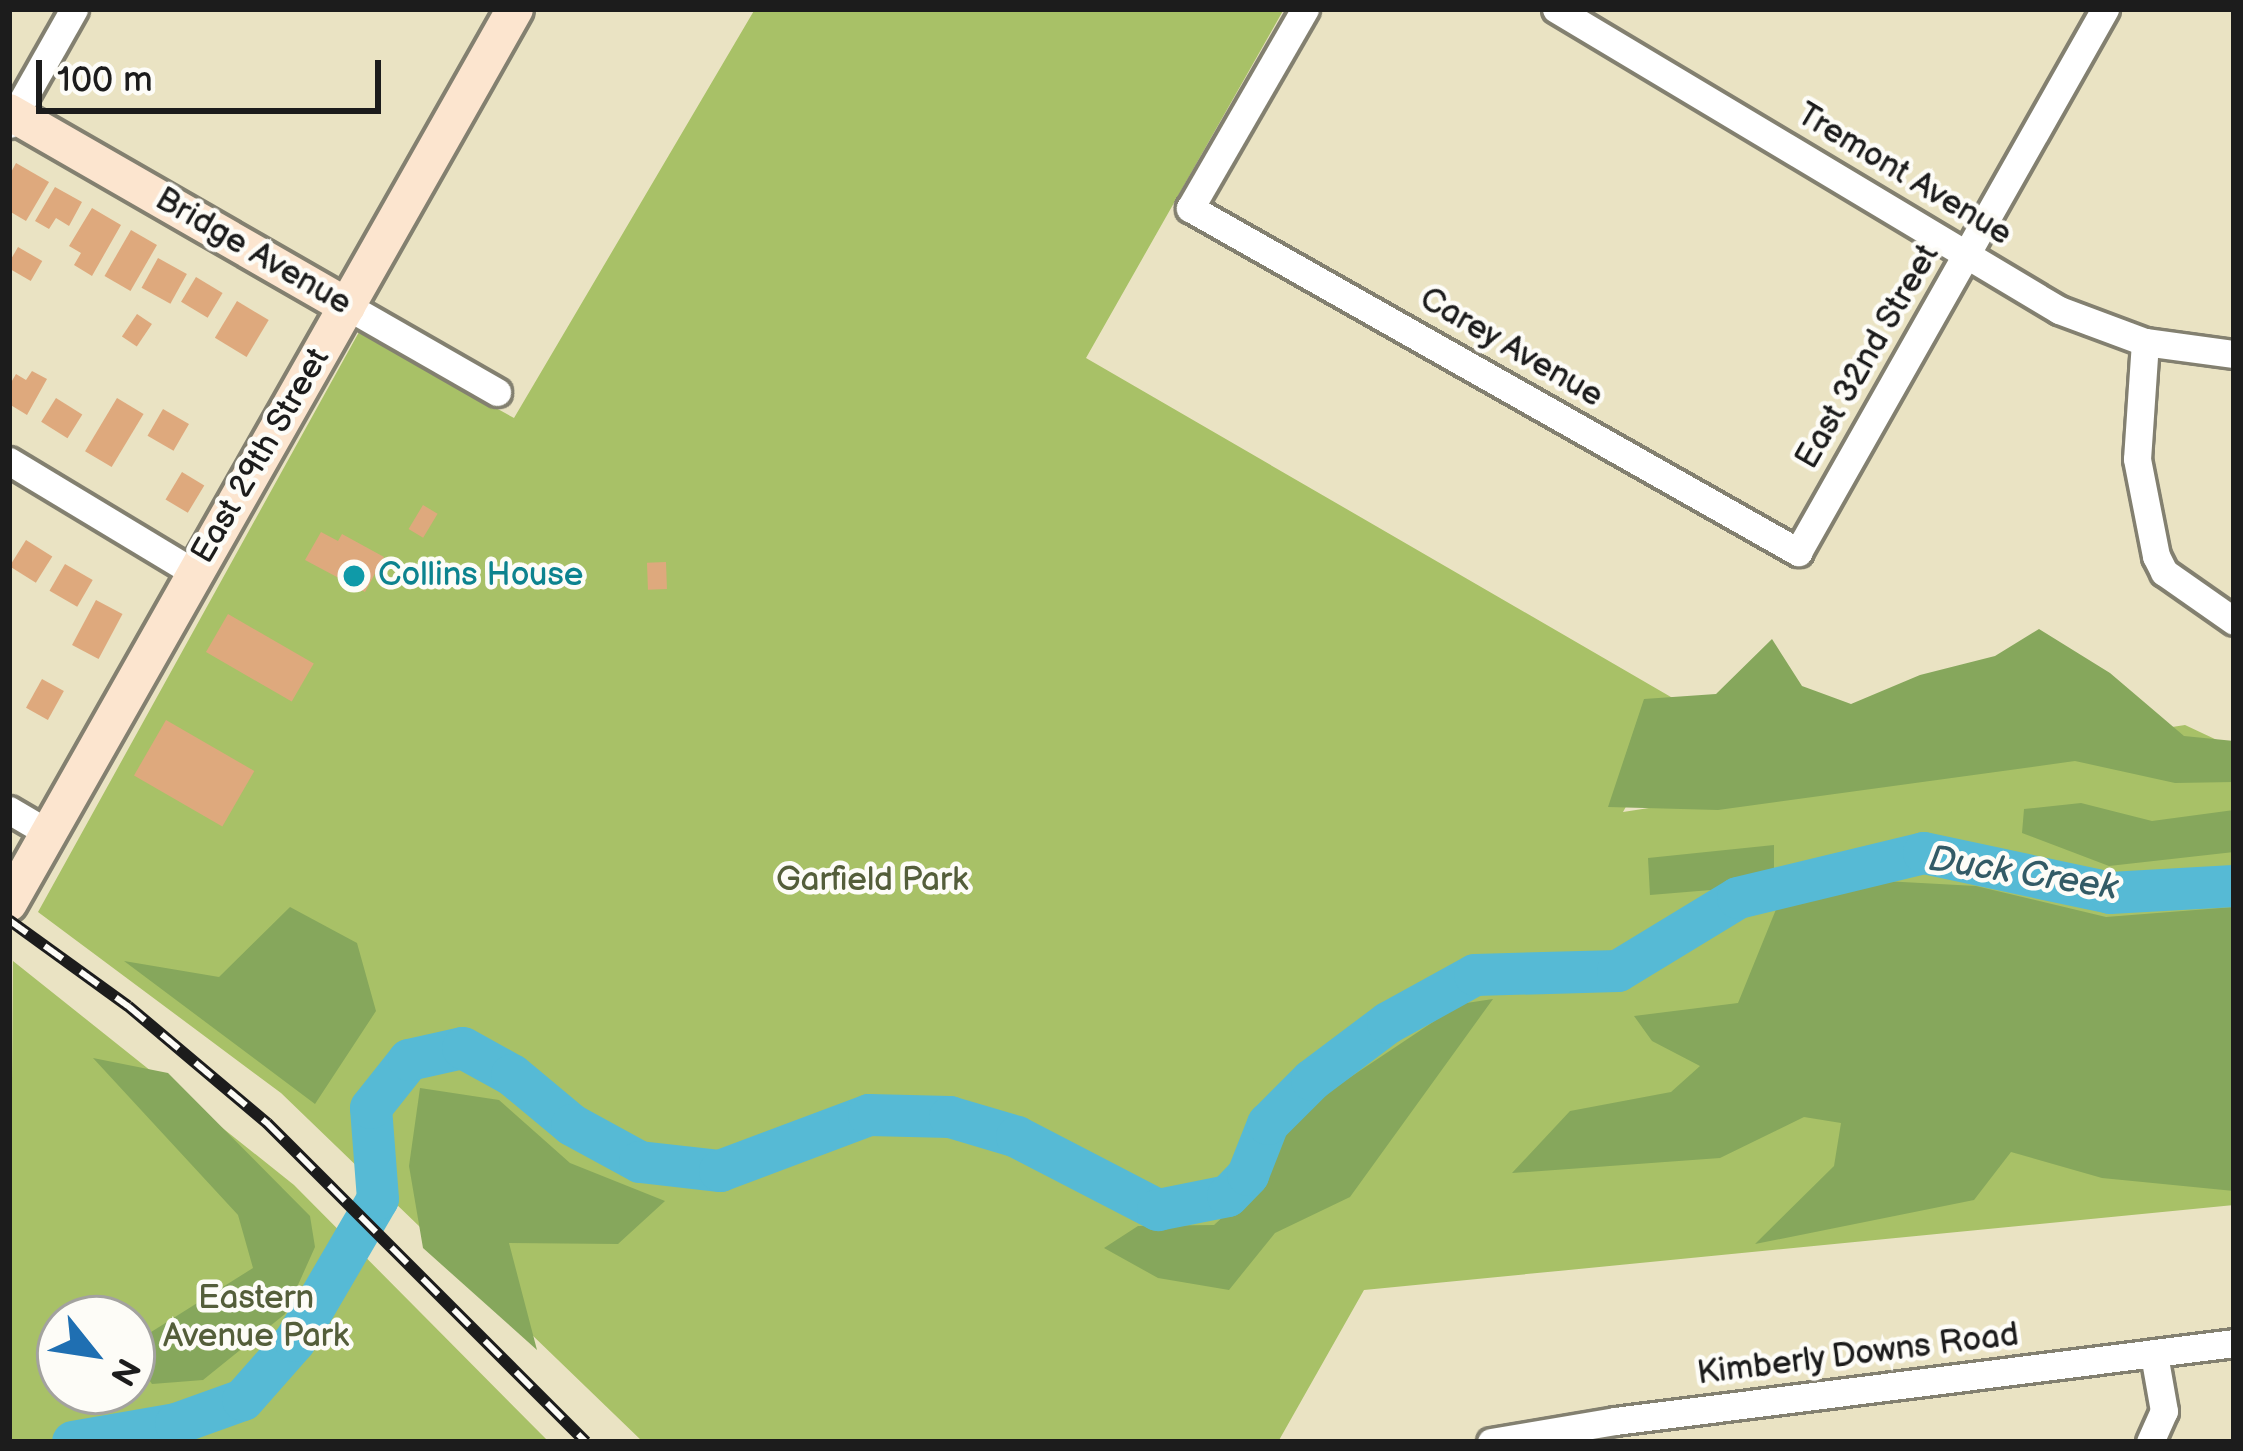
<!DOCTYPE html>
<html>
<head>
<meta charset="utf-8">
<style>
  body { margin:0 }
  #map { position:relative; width:2243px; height:1451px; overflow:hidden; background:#eae3c3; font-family:"Balsamiq Sans",sans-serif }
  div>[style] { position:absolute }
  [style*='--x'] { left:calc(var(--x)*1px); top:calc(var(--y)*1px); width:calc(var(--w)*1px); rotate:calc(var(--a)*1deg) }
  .green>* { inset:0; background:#a8c167 }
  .forest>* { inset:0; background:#86a75c }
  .river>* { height:42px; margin:-21px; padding:0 21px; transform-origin:21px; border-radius:21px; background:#56bad5 }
  .building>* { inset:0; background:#dea97d; transform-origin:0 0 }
  .roads { filter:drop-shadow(3px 0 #838070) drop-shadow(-3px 0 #838070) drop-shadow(0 3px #838070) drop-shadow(0 -3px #838070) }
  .street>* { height:27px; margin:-13.5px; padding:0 13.5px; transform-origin:13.5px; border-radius:13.5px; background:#fff }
  .secondary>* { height:36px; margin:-18px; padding:0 18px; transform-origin:18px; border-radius:18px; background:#fce5cf }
  .rail>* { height:12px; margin-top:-6px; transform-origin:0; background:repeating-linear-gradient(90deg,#fdfcf7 0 22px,#1c1c1c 0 44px); box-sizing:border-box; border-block:3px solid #1c1c1c }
  .dots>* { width:33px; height:33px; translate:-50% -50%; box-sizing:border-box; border:6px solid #fdfcf7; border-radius:50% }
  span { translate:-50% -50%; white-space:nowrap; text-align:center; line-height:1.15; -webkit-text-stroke:9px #fdfcf7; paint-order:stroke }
  .street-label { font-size:33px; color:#1c1c1c }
  .culture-label { font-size:33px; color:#0d838f }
  .left { translate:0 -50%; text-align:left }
  .park-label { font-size:33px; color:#545e3a }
  .water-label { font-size:36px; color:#335b66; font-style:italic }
  .frame { position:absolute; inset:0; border:12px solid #1c1c1c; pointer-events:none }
  .north { position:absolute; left:36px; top:1295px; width:120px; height:120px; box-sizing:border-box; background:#fdfcf7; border:3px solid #a3a29f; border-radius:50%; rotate:120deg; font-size:33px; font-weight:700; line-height:48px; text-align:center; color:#1c1c1c }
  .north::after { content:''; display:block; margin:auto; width:42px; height:54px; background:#1f6fb2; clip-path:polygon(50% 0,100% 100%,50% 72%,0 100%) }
  .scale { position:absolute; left:36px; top:60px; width:345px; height:54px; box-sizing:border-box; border:6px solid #1c1c1c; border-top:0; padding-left:15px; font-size:36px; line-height:42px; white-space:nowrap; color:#1c1c1c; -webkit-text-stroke:9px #fdfcf7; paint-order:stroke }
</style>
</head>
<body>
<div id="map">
  <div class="green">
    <i style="clip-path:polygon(755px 9px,1284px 9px,1086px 358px,1683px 704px,1623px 812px,2185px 725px,2234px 748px,2234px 1205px,1364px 1290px,1278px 1442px,643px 1442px,281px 1093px,38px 912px,359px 332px,514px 418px)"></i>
    <i style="clip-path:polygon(evenodd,13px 961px,294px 1185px,549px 1442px,9px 1442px,13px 961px,60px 1319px,132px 1319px,132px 1391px,60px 1391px,60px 1319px)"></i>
  </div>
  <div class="forest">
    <i style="clip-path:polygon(2039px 629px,2110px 673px,2184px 736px,2234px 741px,2234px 782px,2175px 783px,2075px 761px,1718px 810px,1608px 807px,1644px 699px,1716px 694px,1772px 639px,1802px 686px,1851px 704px,1920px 675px,1995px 656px)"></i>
    <i style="clip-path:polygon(2081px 803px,2152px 821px,2234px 810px,2234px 852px,2109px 866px,2022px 833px,2024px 809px)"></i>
    <i style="clip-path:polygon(1774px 845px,1774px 871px,1723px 889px,1650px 895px,1648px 858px)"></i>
    <i style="clip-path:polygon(1884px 881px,1976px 886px,2106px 917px,2234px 907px,2234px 1191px,2102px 1178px,2011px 1152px,1974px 1200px,1755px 1244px,1834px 1166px,1841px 1123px,1804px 1117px,1720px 1158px,1512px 1173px,1570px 1111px,1671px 1092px,1700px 1066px,1652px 1041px,1634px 1016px,1738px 1003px,1779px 902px)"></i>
    <i style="clip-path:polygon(290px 907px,357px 943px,376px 1011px,315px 1104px,124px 961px,219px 977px)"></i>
    <i style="clip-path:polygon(1493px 999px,1350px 1197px,1275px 1233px,1229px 1290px,1158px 1278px,1104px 1248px,1138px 1226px,1214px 1225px,1263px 1180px,1289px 1118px,1460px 1004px)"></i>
    <i style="clip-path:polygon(93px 1058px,168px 1073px,310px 1216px,315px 1247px,285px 1314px,203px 1380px,152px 1384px,132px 1356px,132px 1344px,253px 1268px,238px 1215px)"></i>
    <i style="clip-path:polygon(420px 1088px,499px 1100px,570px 1163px,665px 1201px,618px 1244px,509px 1243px,537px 1350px,423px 1248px,409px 1166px)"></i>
  </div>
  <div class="river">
    <i style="--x:73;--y:1442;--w:105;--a:-9.9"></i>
    <i style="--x:176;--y:1424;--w:71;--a:-19.7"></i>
    <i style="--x:243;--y:1400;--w:79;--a:-48.6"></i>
    <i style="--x:295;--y:1341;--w:164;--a:-59.7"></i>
    <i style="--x:378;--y:1199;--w:91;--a:-94.4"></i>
    <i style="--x:371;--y:1108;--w:61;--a:-51.6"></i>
    <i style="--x:409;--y:1060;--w:55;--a:-12.5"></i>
    <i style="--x:463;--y:1048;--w:56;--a:28.9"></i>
    <i style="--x:512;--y:1075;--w:78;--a:39.8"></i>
    <i style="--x:572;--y:1125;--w:77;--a:28.6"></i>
    <i style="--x:640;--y:1162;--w:81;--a:6.4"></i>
    <i style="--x:720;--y:1171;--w:159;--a:-20.6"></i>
    <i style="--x:869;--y:1115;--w:81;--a:1.4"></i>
    <i style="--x:950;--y:1117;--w:70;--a:16.6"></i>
    <i style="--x:1017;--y:1137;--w:159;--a:27.4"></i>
    <i style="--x:1158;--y:1210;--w:71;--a:-11.3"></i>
    <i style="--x:1228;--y:1196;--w:29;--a:-46"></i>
    <i style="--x:1248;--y:1175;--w:55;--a:-68.6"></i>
    <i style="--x:1268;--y:1124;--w:62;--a:-45"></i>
    <i style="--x:1312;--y:1080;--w:95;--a:-36.9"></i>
    <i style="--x:1388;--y:1023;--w:99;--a:-28.9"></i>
    <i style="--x:1475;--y:975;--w:143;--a:-1.6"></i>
    <i style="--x:1618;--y:971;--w:140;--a:-31.3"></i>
    <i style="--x:1738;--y:898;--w:191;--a:-13.6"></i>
    <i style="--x:1924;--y:853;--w:190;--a:12.1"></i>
    <i style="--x:2110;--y:893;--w:124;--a:-3.2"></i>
  </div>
  <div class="building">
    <i style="clip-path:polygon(16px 163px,49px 182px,26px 221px,9px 211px,9px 176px)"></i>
    <i style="clip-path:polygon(55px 187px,82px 202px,69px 226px,56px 218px,49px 229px,35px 221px)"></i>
    <i style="clip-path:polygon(92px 208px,121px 225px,92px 276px,74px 265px,81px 253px,69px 246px)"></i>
    <i style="left:131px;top:230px;width:30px;height:53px;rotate:30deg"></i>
    <i style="left:18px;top:247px;width:28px;height:23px;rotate:30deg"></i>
    <i style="left:158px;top:258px;width:33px;height:34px;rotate:29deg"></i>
    <i style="left:196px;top:277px;width:31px;height:29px;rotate:31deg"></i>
    <i style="left:237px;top:301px;width:37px;height:43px;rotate:31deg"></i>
    <i style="left:137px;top:314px;width:18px;height:27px;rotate:34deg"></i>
    <i style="clip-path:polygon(32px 371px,47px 379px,27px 415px,9px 404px,9px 386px,16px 374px,26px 380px)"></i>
    <i style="left:56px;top:398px;width:31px;height:28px;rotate:32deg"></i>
    <i style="left:117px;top:398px;width:31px;height:62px;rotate:31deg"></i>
    <i style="left:163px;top:409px;width:30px;height:31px;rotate:30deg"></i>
    <i style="left:182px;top:472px;width:26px;height:32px;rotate:31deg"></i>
    <i style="left:423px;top:505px;width:17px;height:28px;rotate:31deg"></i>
    <i style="clip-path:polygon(321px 532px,338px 541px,342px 534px,384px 557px,365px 592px,305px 560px)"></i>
    <i style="left:26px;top:540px;width:31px;height:31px;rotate:32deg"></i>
    <i style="left:666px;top:562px;width:27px;height:19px;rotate:88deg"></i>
    <i style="left:65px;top:564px;width:32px;height:31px;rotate:30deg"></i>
    <i style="left:96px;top:600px;width:30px;height:51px;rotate:28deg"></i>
    <i style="left:228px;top:614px;width:99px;height:44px;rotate:30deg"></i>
    <i style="left:42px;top:679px;width:25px;height:33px;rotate:29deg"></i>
    <i style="left:166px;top:720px;width:102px;height:64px;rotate:30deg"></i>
  </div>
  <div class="roads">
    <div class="street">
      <i style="--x:1305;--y:9;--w:230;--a:120"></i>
      <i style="--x:1190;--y:208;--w:699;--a:29.5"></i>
      <i style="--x:1798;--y:552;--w:624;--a:-60.52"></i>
      <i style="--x:1556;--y:9;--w:586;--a:30.9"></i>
      <i style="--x:2059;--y:310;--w:92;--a:20.4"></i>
      <i style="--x:2145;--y:342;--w:90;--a:7.7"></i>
      <i style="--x:9;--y:124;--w:132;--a:-60.5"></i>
      <i style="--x:347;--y:306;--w:173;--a:29.8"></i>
      <i style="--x:2145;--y:342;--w:117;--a:93.9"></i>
      <i style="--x:2137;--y:459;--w:99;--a:78.9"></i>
      <i style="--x:2156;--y:556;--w:18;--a:63"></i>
      <i style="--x:2164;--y:572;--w:85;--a:35"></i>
      <i style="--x:9;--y:461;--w:217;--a:31.1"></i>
      <i style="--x:9;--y:810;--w:45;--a:30.5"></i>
      <i style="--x:1491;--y:1442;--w:126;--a:-9.6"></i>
      <i style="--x:1615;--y:1421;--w:624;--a:-7.18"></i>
      <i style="--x:2150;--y:1442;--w:34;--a:-66"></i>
      <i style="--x:2164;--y:1411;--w:58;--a:-100"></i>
    </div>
    <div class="secondary">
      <i style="--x:9;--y:112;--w:390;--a:29.9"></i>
      <i style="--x:9;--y:903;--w:1027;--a:-60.49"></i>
    </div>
  </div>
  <div class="rail">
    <i style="--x:9;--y:920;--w:147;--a:35.9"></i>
    <i style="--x:128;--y:1006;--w:182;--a:40.1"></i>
    <i style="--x:267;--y:1123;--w:451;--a:45"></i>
  </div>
  <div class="dots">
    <i style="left:354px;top:576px;background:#0f9aa8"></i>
  </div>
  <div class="street-label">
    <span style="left:1904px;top:175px;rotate:31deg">Tremont Avenue</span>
    <span style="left:253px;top:252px;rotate:30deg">Bridge Avenue</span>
    <span style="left:1511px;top:348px;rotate:30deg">Carey Avenue</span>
    <span style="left:1868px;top:357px;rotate:-60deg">East 32nd Street</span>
    <span style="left:261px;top:456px;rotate:-60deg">East 29th Street</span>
    <span style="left:1858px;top:1355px;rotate:-7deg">Kimberly Downs Road</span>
  </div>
  <div class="culture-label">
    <span class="left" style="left:378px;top:576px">Collins House</span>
  </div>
  <div class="park-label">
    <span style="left:872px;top:881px">Garfield Park</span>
    <span style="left:256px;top:1318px">Eastern<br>Avenue Park</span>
  </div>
  <div class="water-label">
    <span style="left:2023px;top:874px;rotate:9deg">Duck Creek</span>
  </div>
  <div class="frame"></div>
  <div class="north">N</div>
  <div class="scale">100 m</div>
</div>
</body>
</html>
